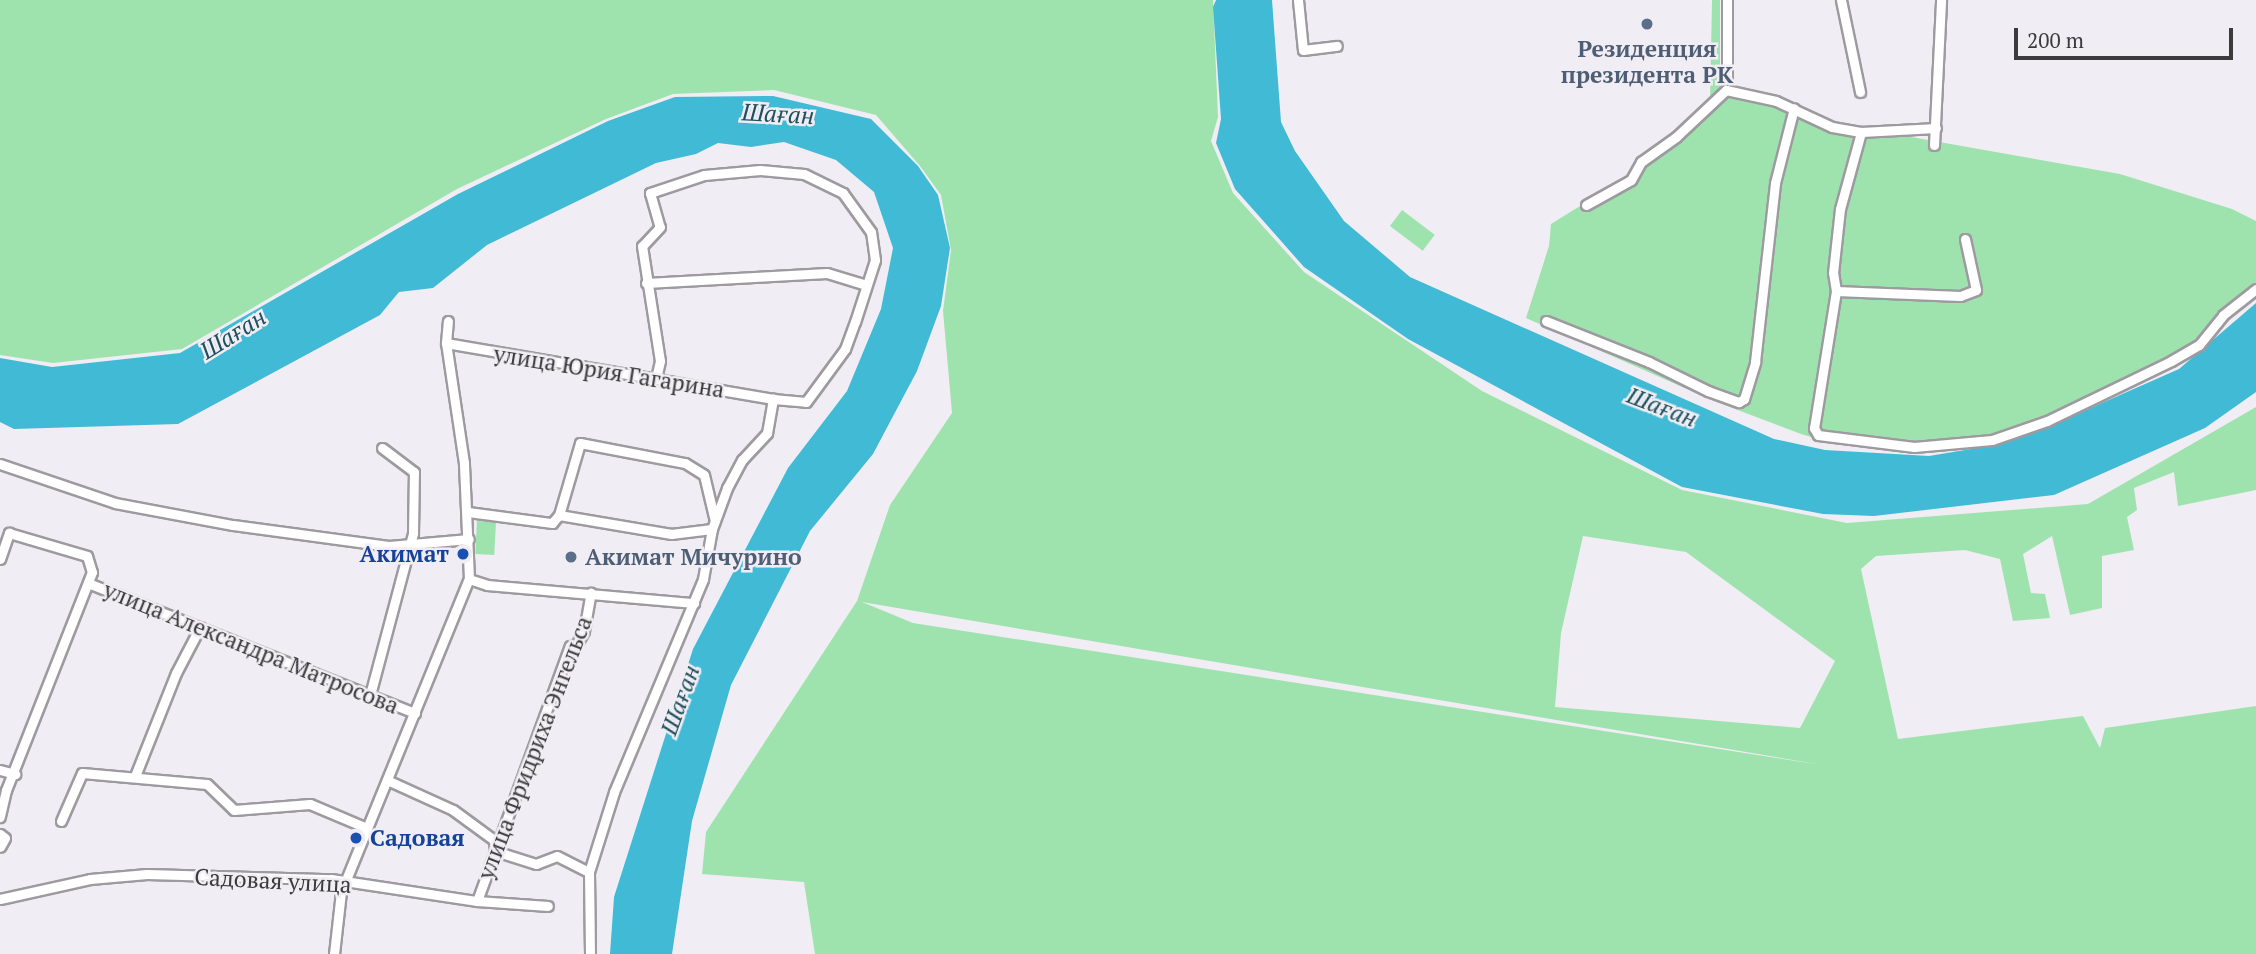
<!DOCTYPE html>
<html>
<head>
<meta charset="utf-8">
<style>
  body { margin:0 }
  #map { position:relative; width:2256px; height:954px; overflow:hidden; background:#f1edf4; font-family:"PT Serif",serif }
  div>[style] { position:absolute }
  [style*='--x'] { left:calc(var(--x)*1px); top:calc(var(--y)*1px); width:calc(var(--w)*1px); rotate:calc(var(--a)*1deg) }
  .green>* { inset:0; background:#9ee3ad; transform-origin:0 0 }
  .water>* { inset:0; background:#41bad6 }
  .roads { filter:drop-shadow(2px 0 #9d9aa0) drop-shadow(-2px 0 #9d9aa0) drop-shadow(0 2px #9d9aa0) drop-shadow(0 -2px #9d9aa0) }
  .minor>* { height:9px; margin:-4.5px; padding:0 4.5px; transform-origin:4.5px; border-radius:4.5px; background:#fff }
  .dots>* { width:19px; height:19px; translate:-50% -50%; box-sizing:border-box; border:4px solid #f1edf4; border-radius:50% }
  span { translate:-50% -50%; white-space:nowrap; text-align:center; line-height:1.15; -webkit-text-stroke:5px #f1edf4; paint-order:stroke }
  .service-label { font-size:23px; color:#4e5e75; font-weight:700 }
  .left { translate:0 -50%; text-align:left }
  .street-label { font-size:23px; color:#3b3a3c }
  .transit-label { font-size:23px; color:#164399; font-weight:700 }
  .right { translate:-100% -50%; text-align:right }
  .water-label { font-size:24px; color:#1e515d; font-style:italic }
  .scale { position:absolute; left:2014px; top:28px; width:219px; height:32px; box-sizing:border-box; border:4px solid #3b3a3c; border-top:0; padding-left:9px; font-size:21px; line-height:24px; white-space:nowrap; color:#3b3a3c; -webkit-text-stroke:5px #f1edf4; paint-order:stroke }
</style>
</head>
<body>
<div id="map">
  <div class="green">
    <i style="clip-path:polygon(evenodd,0 0,1213px 0,1218px 117px,1211px 141px,1233px 193px,1304px 272px,1482px 391px,1682px 490px,1847px 523px,2088px 504px,2256px 407px,2256px 490px,2178px 506px,2174px 472px,2134px 488px,2137px 510px,2127px 517px,2134px 550px,2102px 556px,2102px 608px,2070px 615px,2052px 536px,2023px 554px,2031px 593px,2045px 594px,2050px 618px,2013px 621px,2000px 559px,1965px 550px,1876px 556px,1861px 569px,1898px 739px,2083px 716px,2100px 748px,2105px 728px,2256px 706px,2256px 954px,815px 954px,804px 882px,702px 874px,706px 832px,857px 601px,890px 505px,952px 413px,943px 311px,951px 250px,941px 195px,920px 166px,876px 115px,774px 90px,673px 94px,606px 119px,457px 189px,182px 349px,53px 363px,0 355px,0 0,1583px 536px,1686px 552px,1835px 661px,1800px 728px,1555px 707px,1561px 633px,1583px 536px,0 0,862px 602px,1822px 765px,913px 623px,862px 602px)"></i>
    <i style="clip-path:polygon(1712px 0,1720px 0,1720px 92px,1826px 122px,2120px 174px,2232px 209px,2256px 221px,2256px 295px,2190px 357px,2120px 393px,1984px 446px,1938px 452px,1835px 444px,1801px 434px,1714px 401px,1526px 318px,1549px 246px,1551px 224px,1625px 178px,1637px 161px,1710px 102px)"></i>
    <i style="left:1402px;top:210px;width:41px;height:20px;rotate:37deg"></i>
    <i style="left:477px;top:521px;width:19px;height:33px;rotate:3deg"></i>
  </div>
  <div class="water">
    <i style="clip-path:polygon(1216px 0,1272px 0,1281px 122px,1295px 151px,1344px 221px,1410px 277px,1774px 439px,1825px 450px,1929px 456px,1977px 448px,2043px 429px,2179px 369px,2256px 303px,2256px 392px,2205px 428px,2054px 495px,1874px 516px,1823px 514px,1682px 487px,1408px 339px,1304px 267px,1235px 189px,1216px 143px,1221px 119px,1213px 7px)"></i>
    <i style="clip-path:polygon(773px 96px,871px 119px,918px 166px,938px 195px,950px 248px,941px 306px,917px 371px,873px 454px,810px 531px,731px 685px,692px 821px,672px 954px,610px 954px,614px 897px,693px 649px,788px 468px,847px 391px,881px 309px,893px 248px,874px 192px,836px 160px,784px 142px,751px 147px,718px 143px,696px 154px,656px 163px,487px 245px,433px 288px,399px 292px,380px 315px,178px 424px,14px 429px,0 422px,0 358px,52px 367px,180px 353px,458px 194px,608px 121px,675px 97px)"></i>
  </div>
  <div class="roads">
    <div class="minor">
      <i style="--x:1298;--y:0;--w:50;--a:84.3"></i>
      <i style="--x:1303;--y:50;--w:34;--a:-7"></i>
      <i style="--x:1727;--y:0;--w:77;--a:90"></i>
      <i style="--x:1841;--y:0;--w:94;--a:78.3"></i>
      <i style="--x:1934;--y:145;--w:145;--a:-87.2"></i>
      <i style="--x:1586;--y:205;--w:51;--a:-29.1"></i>
      <i style="--x:1631;--y:180;--w:21;--a:-61"></i>
      <i style="--x:1641;--y:162;--w:43;--a:-35.5"></i>
      <i style="--x:1676;--y:137;--w:69;--a:-43.2"></i>
      <i style="--x:1726;--y:90;--w:51;--a:12.4"></i>
      <i style="--x:1776;--y:101;--w:62;--a:24.9"></i>
      <i style="--x:1832;--y:127;--w:29;--a:10"></i>
      <i style="--x:1861;--y:132;--w:75;--a:-3.1"></i>
      <i style="--x:1965;--y:239;--w:52;--a:77.8"></i>
      <i style="--x:1976;--y:290;--w:17;--a:159"></i>
      <i style="--x:1960;--y:296;--w:124;--a:-177.7"></i>
      <i style="--x:1836;--y:291;--w:139;--a:99.1"></i>
      <i style="--x:1814;--y:428;--w:8;--a:60"></i>
      <i style="--x:1818;--y:435;--w:97;--a:7.1"></i>
      <i style="--x:1914;--y:447;--w:78;--a:-5.1"></i>
      <i style="--x:1992;--y:440;--w:58;--a:-19.1"></i>
      <i style="--x:2047;--y:421;--w:138;--a:-25.8"></i>
      <i style="--x:2171;--y:361;--w:32;--a:-30"></i>
      <i style="--x:2199;--y:345;--w:38;--a:-51"></i>
      <i style="--x:2223;--y:315;--w:42;--a:-38.2"></i>
      <i style="--x:646;--y:283;--w:181;--a:-3.2"></i>
      <i style="--x:827;--y:273;--w:39;--a:17"></i>
      <i style="--x:1836;--y:291;--w:18;--a:-99"></i>
      <i style="--x:1833;--y:273;--w:64;--a:-83.8"></i>
      <i style="--x:1840;--y:209;--w:80;--a:-74.7"></i>
      <i style="--x:1546;--y:321;--w:111;--a:21.7"></i>
      <i style="--x:1649;--y:362;--w:66;--a:26.2"></i>
      <i style="--x:1708;--y:391;--w:33;--a:20"></i>
      <i style="--x:1739;--y:402;--w:6;--a:-31"></i>
      <i style="--x:1744;--y:399;--w:39;--a:-73"></i>
      <i style="--x:1755;--y:362;--w:180;--a:-83.6"></i>
      <i style="--x:1775;--y:183;--w:77;--a:-75.8"></i>
      <i style="--x:446;--y:343;--w:332;--a:9.7"></i>
      <i style="--x:0;--y:464;--w:121;--a:18.7"></i>
      <i style="--x:115;--y:503;--w:120;--a:10.6"></i>
      <i style="--x:233;--y:525;--w:157;--a:7.7"></i>
      <i style="--x:389;--y:546;--w:80;--a:-5"></i>
      <i style="--x:468;--y:512;--w:85;--a:7.5"></i>
      <i style="--x:552;--y:523;--w:11;--a:-49"></i>
      <i style="--x:559;--y:515;--w:114;--a:9.6"></i>
      <i style="--x:671;--y:534;--w:41;--a:-7"></i>
      <i style="--x:559;--y:515;--w:75;--a:-73.7"></i>
      <i style="--x:580;--y:443;--w:107;--a:10.8"></i>
      <i style="--x:685;--y:463;--w:22;--a:32"></i>
      <i style="--x:704;--y:475;--w:47;--a:76.6"></i>
      <i style="--x:0;--y:559;--w:28;--a:-71"></i>
      <i style="--x:9;--y:533;--w:81;--a:16.4"></i>
      <i style="--x:87;--y:556;--w:17;--a:73"></i>
      <i style="--x:92;--y:572;--w:234;--a:111.5"></i>
      <i style="--x:6;--y:790;--w:28;--a:103"></i>
      <i style="--x:469;--y:579;--w:19;--a:18"></i>
      <i style="--x:487;--y:585;--w:208;--a:5"></i>
      <i style="--x:88;--y:583;--w:352;--a:21.7"></i>
      <i style="--x:370;--y:695;--w:168;--a:-75.1"></i>
      <i style="--x:413;--y:533;--w:61;--a:-89.1"></i>
      <i style="--x:414;--y:472;--w:40;--a:-143"></i>
      <i style="--x:0;--y:770;--w:16;--a:15"></i>
      <i style="--x:135;--y:776;--w:111;--a:-68.3"></i>
      <i style="--x:176;--y:673;--w:52;--a:-62.4"></i>
      <i style="--x:387;--y:780;--w:72;--a:24.4"></i>
      <i style="--x:453;--y:810;--w:51;--a:36.2"></i>
      <i style="--x:494;--y:840;--w:11;--a:85"></i>
      <i style="--x:495;--y:851;--w:43;--a:17.6"></i>
      <i style="--x:536;--y:864;--w:22;--a:-21"></i>
      <i style="--x:557;--y:856;--w:36;--a:27"></i>
      <i style="--x:61;--y:821;--w:52;--a:-66.4"></i>
      <i style="--x:82;--y:773;--w:125;--a:5"></i>
      <i style="--x:207;--y:784;--w:37;--a:44"></i>
      <i style="--x:234;--y:810;--w:76;--a:-4.5"></i>
      <i style="--x:310;--y:804;--w:62;--a:22.8"></i>
      <i style="--x:0;--y:834;--w:6;--a:39"></i>
      <i style="--x:5;--y:838;--w:10;--a:119"></i>
      <i style="--x:0;--y:899;--w:92;--a:-12.5"></i>
      <i style="--x:90;--y:879;--w:57;--a:-5"></i>
      <i style="--x:147;--y:874;--w:184;--a:1.6"></i>
      <i style="--x:331;--y:879;--w:148;--a:8.6"></i>
      <i style="--x:477;--y:901;--w:71;--a:4"></i>
      <i style="--x:477;--y:901;--w:271;--a:-70"></i>
      <i style="--x:570;--y:646;--w:6;--a:-9"></i>
      <i style="--x:576;--y:645;--w:16;--a:-60"></i>
      <i style="--x:584;--y:631;--w:39;--a:-80"></i>
      <i style="--x:334;--y:954;--w:62;--a:-83.6"></i>
      <i style="--x:341;--y:892;--w:338;--a:-67.8"></i>
      <i style="--x:469;--y:579;--w:116;--a:-92.5"></i>
      <i style="--x:464;--y:463;--w:121;--a:-98.5"></i>
      <i style="--x:446;--y:343;--w:22;--a:-85"></i>
      <i style="--x:590;--y:954;--w:82;--a:-90.7"></i>
      <i style="--x:589;--y:872;--w:84;--a:-72.6"></i>
      <i style="--x:614;--y:792;--w:231;--a:-67.3"></i>
      <i style="--x:703;--y:579;--w:51;--a:-79.8"></i>
      <i style="--x:712;--y:529;--w:44;--a:-69.9"></i>
      <i style="--x:727;--y:488;--w:32;--a:-62"></i>
      <i style="--x:742;--y:460;--w:37;--a:-47"></i>
      <i style="--x:767;--y:433;--w:35;--a:-80"></i>
      <i style="--x:773;--y:399;--w:33;--a:5"></i>
      <i style="--x:806;--y:402;--w:66;--a:-53.7"></i>
      <i style="--x:845;--y:349;--w:29;--a:-70"></i>
      <i style="--x:855;--y:322;--w:65;--a:-72.1"></i>
      <i style="--x:875;--y:260;--w:28;--a:-98"></i>
      <i style="--x:871;--y:232;--w:48;--a:-125.7"></i>
      <i style="--x:843;--y:193;--w:43;--a:-154"></i>
      <i style="--x:804;--y:174;--w:44;--a:-174.8"></i>
      <i style="--x:760;--y:170;--w:56;--a:174.9"></i>
      <i style="--x:704;--y:175;--w:57;--a:161.6"></i>
      <i style="--x:650;--y:193;--w:35;--a:74"></i>
      <i style="--x:660;--y:227;--w:26;--a:133"></i>
      <i style="--x:642;--y:246;--w:116;--a:81.1"></i>
      <i style="--x:660;--y:361;--w:18;--a:103"></i>
    </div>
  </div>
  <div class="dots">
    <i style="left:1647px;top:24px;background:#5c6f8a"></i>
    <i style="left:463px;top:554px;background:#1a4fb4"></i>
    <i style="left:571px;top:557px;background:#5c6f8a"></i>
    <i style="left:356px;top:838px;background:#1a4fb4"></i>
  </div>
  <div class="service-label">
    <span style="left:1647px;top:62px">Резиденция<br>президента РК</span>
    <span class="left" style="left:585px;top:557px">Акимат Мичурино</span>
  </div>
  <div class="street-label">
    <span style="left:609px;top:372px;rotate:9deg">улица Юрия Гагарина</span>
    <span style="left:251px;top:648px;rotate:22deg">улица Александра Матросова</span>
    <span style="left:535px;top:748px;rotate:-69deg">улица Фридриха Энгельса</span>
    <span style="left:273px;top:881px;rotate:3deg">Садовая улица</span>
  </div>
  <div class="transit-label">
    <span class="right" style="left:449px;top:554px">Акимат</span>
    <span class="left" style="left:370px;top:838px">Садовая</span>
  </div>
  <div class="water-label">
    <span style="left:778px;top:114px;rotate:3deg">Шаған</span>
    <span style="left:233px;top:334px;rotate:-32deg">Шаған</span>
    <span style="left:1662px;top:407px;rotate:21deg">Шаған</span>
    <span style="left:680px;top:700px;rotate:-70deg">Шаған</span>
  </div>
  <div class="scale">200 m</div>
</div>
</body>
</html>
